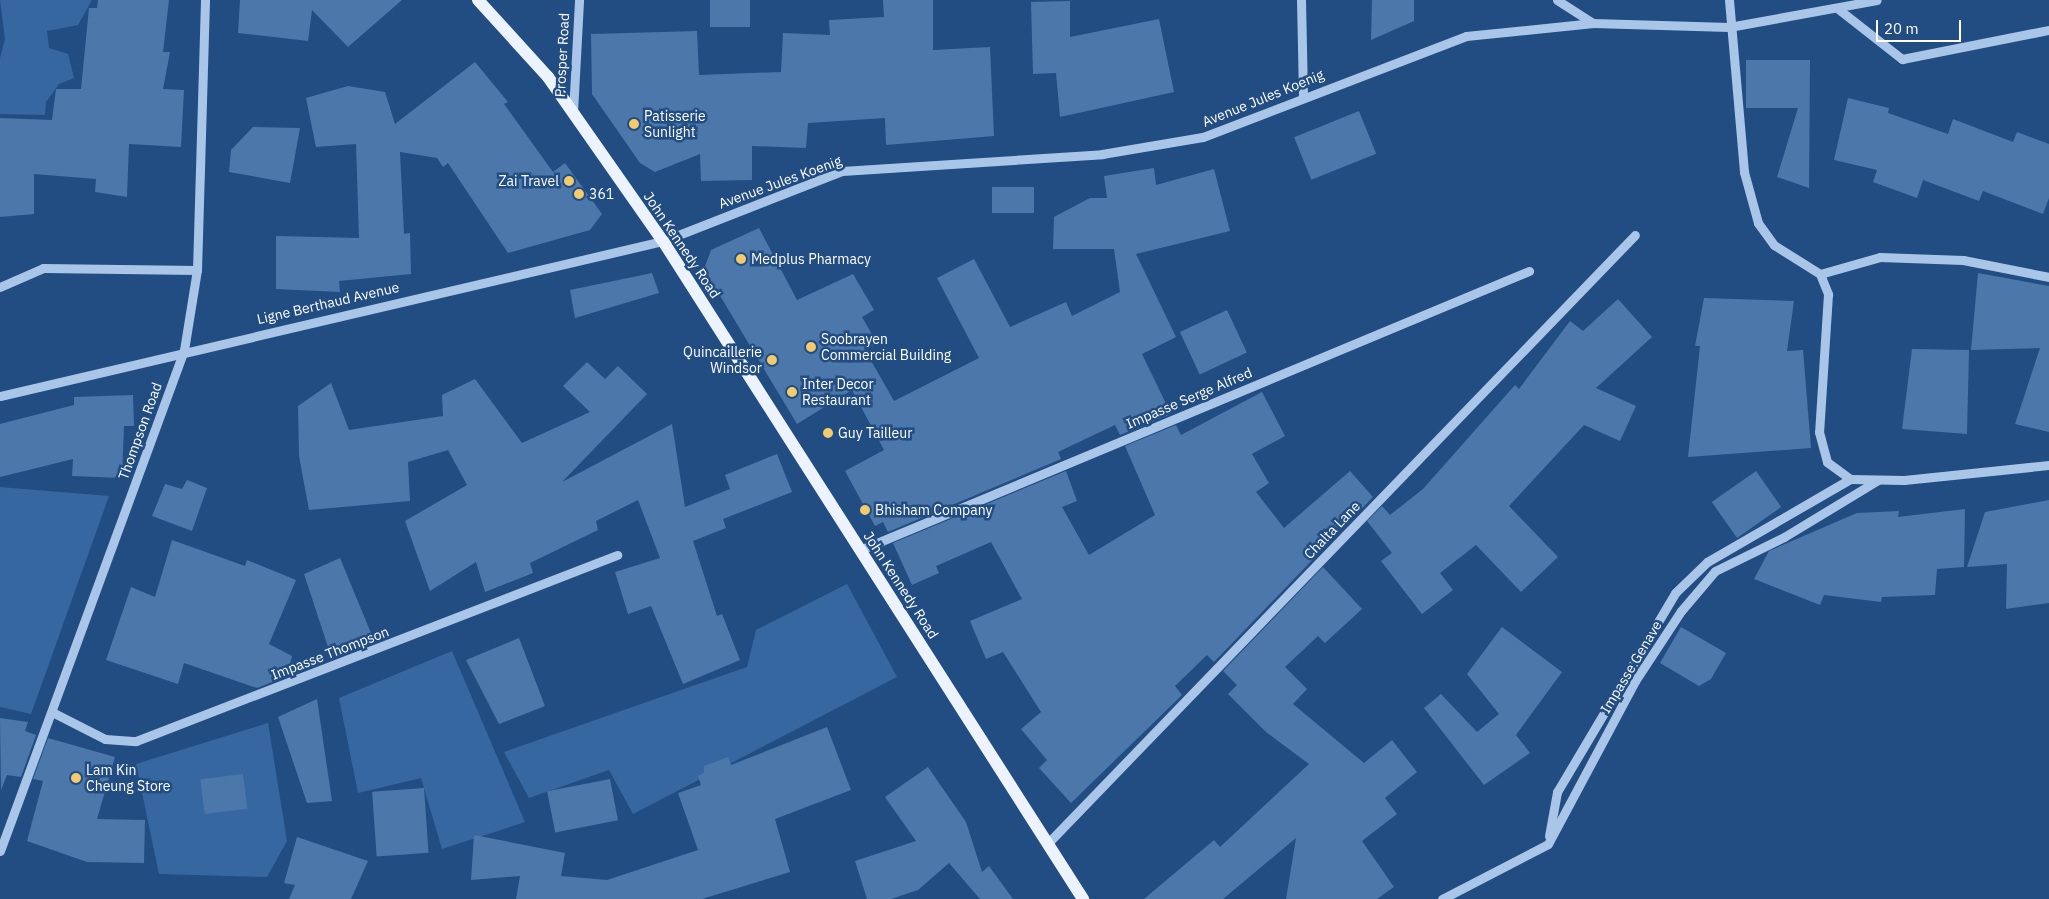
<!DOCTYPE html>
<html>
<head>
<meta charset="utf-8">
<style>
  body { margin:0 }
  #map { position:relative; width:2049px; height:899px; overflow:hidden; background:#224d82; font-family:"IBM Plex Sans",sans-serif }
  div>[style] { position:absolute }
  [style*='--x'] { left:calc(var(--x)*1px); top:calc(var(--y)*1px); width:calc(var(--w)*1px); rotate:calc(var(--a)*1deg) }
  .green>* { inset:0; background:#3667a0 }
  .building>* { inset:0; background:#4b77ab; transform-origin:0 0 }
  .minor>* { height:9px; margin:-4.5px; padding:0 4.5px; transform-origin:4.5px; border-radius:4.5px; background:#a9c6e8 }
  .major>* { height:12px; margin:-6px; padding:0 6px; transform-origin:6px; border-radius:6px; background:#ecf3fd }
  .dots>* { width:14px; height:14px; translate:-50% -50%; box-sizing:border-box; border:2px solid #224d82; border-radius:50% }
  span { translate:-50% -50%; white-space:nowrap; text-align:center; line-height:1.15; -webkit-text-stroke:5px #224d82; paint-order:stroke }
  .street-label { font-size:14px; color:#fff }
  .poi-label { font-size:14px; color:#fff }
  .left { translate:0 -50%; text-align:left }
  .right { translate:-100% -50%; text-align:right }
  .scale { position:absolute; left:1876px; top:20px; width:85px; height:22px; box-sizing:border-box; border:2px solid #fff; border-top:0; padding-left:6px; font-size:15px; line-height:18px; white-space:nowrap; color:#fff; -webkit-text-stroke:4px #224d82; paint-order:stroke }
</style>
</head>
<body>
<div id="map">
  <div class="green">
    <i style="clip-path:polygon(0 0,92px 0,78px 25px,47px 31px,49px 48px,68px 54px,74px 78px,59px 84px,46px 102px,45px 115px,0 114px,0 58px,5px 39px)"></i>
    <i style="clip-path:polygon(0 487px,109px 496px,31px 714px,0 707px)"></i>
    <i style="clip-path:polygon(847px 584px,897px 677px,633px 814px,609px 770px,529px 798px,504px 752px,747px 667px,756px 630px)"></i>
    <i style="clip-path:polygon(452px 651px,525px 822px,442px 849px,421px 778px,358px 793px,339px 698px)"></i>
    <i style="clip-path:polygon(268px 723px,287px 841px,267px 877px,159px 874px,136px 764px)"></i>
  </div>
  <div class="building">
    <i style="clip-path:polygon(98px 0,169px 0,163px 52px,170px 52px,163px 89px,184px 90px,181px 147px,129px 144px,127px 197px,95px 192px,96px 179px,34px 174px,34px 214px,0 217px,0 118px,52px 120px,56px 89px,81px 89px,89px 8px,97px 8px)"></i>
    <i style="clip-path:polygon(240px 0,402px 0,348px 47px,312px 10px,308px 41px,238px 33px)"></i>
    <i style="left:710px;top:0;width:40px;height:27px"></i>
    <i style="clip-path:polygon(883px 0,933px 0,933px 50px,990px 47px,994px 136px,886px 145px,885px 118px,808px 123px,806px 148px,752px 146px,752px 180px,701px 181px,700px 154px,655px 172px,640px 163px,592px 94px,591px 34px,697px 31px,699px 75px,781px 72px,783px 33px,830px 35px,829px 20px,884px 17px)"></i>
    <i style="clip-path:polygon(1372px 0,1414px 0,1414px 21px,1371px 40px)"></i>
    <i style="clip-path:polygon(1070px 1px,1070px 37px,1159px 19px,1174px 92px,1060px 117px,1056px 73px,1033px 74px,1031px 2px)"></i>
    <i style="clip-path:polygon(1746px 60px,1810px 60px,1809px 188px,1777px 177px,1798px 108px,1746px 108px)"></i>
    <i style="clip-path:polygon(475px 62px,508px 102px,504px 104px,553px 172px,565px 163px,602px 214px,590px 230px,508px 253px,448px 163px,443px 167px,437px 158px,400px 152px,404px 234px,410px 233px,411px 274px,339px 281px,340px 292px,276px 289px,276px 236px,359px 238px,356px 144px,316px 147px,306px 98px,348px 86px,385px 92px,395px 124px)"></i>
    <i style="clip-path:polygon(1848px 98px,1889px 108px,1888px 113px,1948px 134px,1953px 119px,2013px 142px,2017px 132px,2049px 144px,2049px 198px,2043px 214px,1983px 191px,1979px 201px,1923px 180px,1917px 198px,1873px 182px,1877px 170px,1834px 160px)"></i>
    <i style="left:1359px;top:111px;width:46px;height:70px;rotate:68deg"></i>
    <i style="clip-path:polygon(253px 127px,300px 128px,290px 183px,229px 172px,231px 150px)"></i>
    <i style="clip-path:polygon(1154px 168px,1156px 185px,1214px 169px,1230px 231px,1136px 254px,1176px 337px,1142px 354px,1171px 414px,1120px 435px,1115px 425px,1058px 452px,1061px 459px,888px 532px,883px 522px,875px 526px,845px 471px,884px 450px,852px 390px,797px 424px,704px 269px,711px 250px,759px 228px,797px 300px,853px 274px,874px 310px,862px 317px,877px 343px,865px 350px,894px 401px,979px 358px,937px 278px,974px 259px,1010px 327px,1066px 302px,1072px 316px,1120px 292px,1114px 249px,1053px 249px,1054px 217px,1090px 198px,1107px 198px,1104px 176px)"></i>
    <i style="left:992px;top:187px;width:42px;height:26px"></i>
    <i style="clip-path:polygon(652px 273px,659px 293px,575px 318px,570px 290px)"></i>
    <i style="clip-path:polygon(1978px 273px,2049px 286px,2049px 432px,2015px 424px,2040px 348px,1971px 350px)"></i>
    <i style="clip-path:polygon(1704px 298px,1794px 301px,1787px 351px,1803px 350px,1811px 448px,1688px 457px,1700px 346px,1695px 346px)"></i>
    <i style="clip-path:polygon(1618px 299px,1652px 337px,1596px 388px,1636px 406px,1620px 441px,1584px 425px,1509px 506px,1558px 557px,1521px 592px,1476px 545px,1440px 573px,1453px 590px,1422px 614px,1381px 561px,1392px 553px,1367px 521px,1382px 506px,1390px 515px,1423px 489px,1515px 385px,1519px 389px,1570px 321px,1583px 331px)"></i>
    <i style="left:1227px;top:310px;width:47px;height:52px;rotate:65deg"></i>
    <i style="clip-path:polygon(1912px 349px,1969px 350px,1967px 434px,1902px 429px)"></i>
    <i style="clip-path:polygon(587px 362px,605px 379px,618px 366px,647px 394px,562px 482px,672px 424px,685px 507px,730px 489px,725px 475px,777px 454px,792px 492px,723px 519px,726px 528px,693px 541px,717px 616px,722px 614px,740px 660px,683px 684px,651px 606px,628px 614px,615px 572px,660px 558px,638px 500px,596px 521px,598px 530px,530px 563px,533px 573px,485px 592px,476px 562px,430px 591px,405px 521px,467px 485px,448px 450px,408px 462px,410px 501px,309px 510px,299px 456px,298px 406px,331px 383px,349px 430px,443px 416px,442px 395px,475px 379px,522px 443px,590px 412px,563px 386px)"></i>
    <i style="clip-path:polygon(1262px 392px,1285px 436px,1252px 454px,1269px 483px,1256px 492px,1284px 528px,1350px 471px,1373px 497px,1214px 662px,1207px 655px,1175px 686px,1182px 695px,1071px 803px,1039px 768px,1047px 760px,1021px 729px,1041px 712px,1003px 652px,986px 659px,970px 621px,1022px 599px,991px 542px,936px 566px,939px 573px,912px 585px,893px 543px,1066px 471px,1077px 501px,1062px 507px,1089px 555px,1155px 515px,1125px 446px,1176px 425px,1181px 435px)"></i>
    <i style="clip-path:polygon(133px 395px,134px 426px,124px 426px,122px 478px,72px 476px,73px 459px,0 477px,0 424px,74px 405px,74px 397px)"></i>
    <i style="left:1756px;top:471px;width:44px;height:54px;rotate:55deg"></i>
    <i style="clip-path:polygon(187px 480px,207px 488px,192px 531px,152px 516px,165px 484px,182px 489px)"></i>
    <i style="clip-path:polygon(2049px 500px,2049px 603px,2006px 609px,2007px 564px,1967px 567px,1985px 512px)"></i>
    <i style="clip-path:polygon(1965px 509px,1964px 567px,1937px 569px,1935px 595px,1882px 597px,1881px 602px,1824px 595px,1820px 605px,1754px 579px,1769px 551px,1857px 513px,1899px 511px,1898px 517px)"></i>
    <i style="clip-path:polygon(172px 540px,245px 566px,247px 560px,296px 580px,269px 644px,292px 656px,287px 676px,257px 688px,184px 663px,178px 684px,106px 660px,131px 587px,155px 597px)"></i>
    <i style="clip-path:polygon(340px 558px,373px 638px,329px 650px,304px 574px)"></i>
    <i style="clip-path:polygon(1323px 567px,1362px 609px,1325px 643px,1318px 636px,1285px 667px,1307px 689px,1293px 704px,1364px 763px,1392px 740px,1417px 772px,1385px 798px,1397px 814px,1362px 841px,1394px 887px,1377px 899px,1286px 899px,1296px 838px,1223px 899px,1144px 899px,1214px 840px,1220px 847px,1309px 764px,1266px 732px,1228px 694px,1237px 685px,1223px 671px)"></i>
    <i style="clip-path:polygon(1502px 627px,1562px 672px,1516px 735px,1530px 753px,1484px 785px,1424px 708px,1441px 694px,1477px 732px,1499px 714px,1467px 674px)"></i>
    <i style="clip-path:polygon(1681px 627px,1726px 653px,1711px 679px,1699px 686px,1660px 663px)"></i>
    <i style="clip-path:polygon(519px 638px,545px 706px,499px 724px,466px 660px)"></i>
    <i style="clip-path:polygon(317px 699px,332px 801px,307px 803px,278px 717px)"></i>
    <i style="clip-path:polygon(0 718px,28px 722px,25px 731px,36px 735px,21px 777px,7px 775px,1px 790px)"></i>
    <i style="clip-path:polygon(827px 727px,851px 790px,775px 819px,790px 872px,702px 899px,516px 899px,520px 876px,471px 880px,474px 835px,565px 853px,561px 876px,607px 880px,698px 850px,678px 793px,701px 785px,698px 776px,704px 773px,704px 766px,728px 757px,731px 765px)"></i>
    <i style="clip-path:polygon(48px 738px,115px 757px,97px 819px,145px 820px,144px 863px,87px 862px,27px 841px,43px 781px,33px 779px)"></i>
    <i style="clip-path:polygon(928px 767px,966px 822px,982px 872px,989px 866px,1013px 899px,980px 899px,949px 863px,918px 890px,891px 899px,867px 899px,855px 861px,916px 841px,885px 797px)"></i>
    <i style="left:243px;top:774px;width:35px;height:43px;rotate:83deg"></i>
    <i style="left:610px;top:779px;width:42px;height:64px;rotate:79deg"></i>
    <i style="left:424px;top:788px;width:65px;height:52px;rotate:86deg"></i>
    <i style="clip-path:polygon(297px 837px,368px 861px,351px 899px,289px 899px,295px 885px,284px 883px)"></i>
  </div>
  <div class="minor">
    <i style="--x:1301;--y:0;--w:97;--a:88.8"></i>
    <i style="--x:1557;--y:0;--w:43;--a:32.6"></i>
    <i style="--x:1729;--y:0;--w:173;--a:85"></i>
    <i style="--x:1744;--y:172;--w:53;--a:74.6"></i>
    <i style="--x:1758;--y:223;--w:27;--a:54"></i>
    <i style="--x:1774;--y:245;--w:54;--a:32.2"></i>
    <i style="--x:1820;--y:274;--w:22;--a:68"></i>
    <i style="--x:1828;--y:294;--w:138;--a:93.7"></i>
    <i style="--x:1819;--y:432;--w:31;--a:75"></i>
    <i style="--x:1827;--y:462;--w:29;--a:36"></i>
    <i style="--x:1850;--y:479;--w:54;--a:1.1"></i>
    <i style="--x:1904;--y:480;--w:146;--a:-5.9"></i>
    <i style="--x:1837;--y:8;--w:83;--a:38.1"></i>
    <i style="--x:1902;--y:59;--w:150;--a:-11.2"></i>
    <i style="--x:573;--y:112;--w:112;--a:-86.9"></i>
    <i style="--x:1820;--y:274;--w:62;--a:-15.8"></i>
    <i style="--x:1880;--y:257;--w:83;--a:2.1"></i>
    <i style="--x:1963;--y:260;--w:88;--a:11.2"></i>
    <i style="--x:0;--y:287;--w:47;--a:-23.8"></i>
    <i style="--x:43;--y:268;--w:154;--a:0.7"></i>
    <i style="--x:0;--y:396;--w:681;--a:-13.16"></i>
    <i style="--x:663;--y:241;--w:192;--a:-21.4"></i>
    <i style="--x:842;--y:171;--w:261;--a:-3.7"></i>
    <i style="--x:1102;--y:154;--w:102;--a:-9.6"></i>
    <i style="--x:1203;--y:137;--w:282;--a:-21"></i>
    <i style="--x:1466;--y:36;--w:128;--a:-5.8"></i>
    <i style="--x:1593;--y:23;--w:136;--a:1.7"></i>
    <i style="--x:1729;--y:27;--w:150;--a:-10.3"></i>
    <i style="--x:860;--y:550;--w:725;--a:-22.64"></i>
    <i style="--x:52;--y:712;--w:59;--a:27"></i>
    <i style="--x:105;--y:739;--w:31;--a:4"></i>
    <i style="--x:136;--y:741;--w:516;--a:-21.14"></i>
    <i style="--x:1549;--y:836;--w:45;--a:-79.7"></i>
    <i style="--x:1557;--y:792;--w:231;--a:-59.3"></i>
    <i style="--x:1675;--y:593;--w:45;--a:-44.1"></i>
    <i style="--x:1707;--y:562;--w:165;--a:-30.1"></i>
    <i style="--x:1048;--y:843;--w:845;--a:-46.01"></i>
    <i style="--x:0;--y:851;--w:534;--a:-69.83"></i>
    <i style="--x:184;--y:350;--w:81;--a:-80.8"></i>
    <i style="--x:197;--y:270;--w:270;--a:-88.3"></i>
    <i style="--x:1442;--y:899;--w:119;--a:-27.4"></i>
    <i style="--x:1548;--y:844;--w:185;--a:-61.9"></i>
    <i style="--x:1635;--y:681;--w:84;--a:-56.7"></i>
    <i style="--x:1681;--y:611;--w:52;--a:-49.6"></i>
    <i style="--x:1715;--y:571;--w:77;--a:-26.2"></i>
    <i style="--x:1784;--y:537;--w:110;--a:-31.2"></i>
  </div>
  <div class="major">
    <i style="--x:478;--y:0;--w:104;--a:47.7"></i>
    <i style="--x:548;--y:77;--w:200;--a:55"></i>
    <i style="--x:663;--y:241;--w:781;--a:57.45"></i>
  </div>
  <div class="dots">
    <i style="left:634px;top:124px;background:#f3cb6c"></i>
    <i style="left:569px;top:181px;background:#f3cb6c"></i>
    <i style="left:579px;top:194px;background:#f3cb6c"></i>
    <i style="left:741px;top:259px;background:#f3cb6c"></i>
    <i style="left:811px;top:347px;background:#f3cb6c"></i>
    <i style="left:772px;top:360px;background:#f3cb6c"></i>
    <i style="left:792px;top:392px;background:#f3cb6c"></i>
    <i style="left:828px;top:433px;background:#f3cb6c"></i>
    <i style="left:865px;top:510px;background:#f3cb6c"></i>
    <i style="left:76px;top:778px;background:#f3cb6c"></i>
  </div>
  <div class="street-label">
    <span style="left:562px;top:55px;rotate:-87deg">Prosper Road</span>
    <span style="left:1263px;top:98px;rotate:-22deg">Avenue Jules Koenig</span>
    <span style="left:780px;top:182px;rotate:-20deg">Avenue Jules Koenig</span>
    <span style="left:682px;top:245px;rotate:56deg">John Kennedy Road</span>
    <span style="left:328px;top:303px;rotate:-13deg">Ligne Berthaud Avenue</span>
    <span style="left:1189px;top:398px;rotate:-23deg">Impasse Serge Alfred</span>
    <span style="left:140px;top:431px;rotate:-70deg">Thompson Road</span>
    <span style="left:1332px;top:530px;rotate:-46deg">Chalta Lane</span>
    <span style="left:901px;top:585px;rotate:57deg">John Kennedy Road</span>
    <span style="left:330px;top:653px;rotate:-21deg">Impasse Thompson</span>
    <span style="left:1631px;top:667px;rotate:-59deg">Impasse Genave</span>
  </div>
  <div class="poi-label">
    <span class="left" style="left:644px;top:124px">Patisserie<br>Sunlight</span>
    <span class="right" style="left:559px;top:181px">Zai Travel</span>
    <span class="left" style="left:589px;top:194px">361</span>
    <span class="left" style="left:751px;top:259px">Medplus Pharmacy</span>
    <span class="left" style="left:821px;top:347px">Soobrayen<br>Commercial Building</span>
    <span class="right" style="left:762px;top:360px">Quincaillerie<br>Windsor</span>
    <span class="left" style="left:802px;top:392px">Inter Decor<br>Restaurant</span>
    <span class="left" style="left:838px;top:433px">Guy Tailleur</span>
    <span class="left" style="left:875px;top:510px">Bhisham Company</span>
    <span class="left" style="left:86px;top:778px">Lam Kin<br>Cheung Store</span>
  </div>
  <div class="scale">20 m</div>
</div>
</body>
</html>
